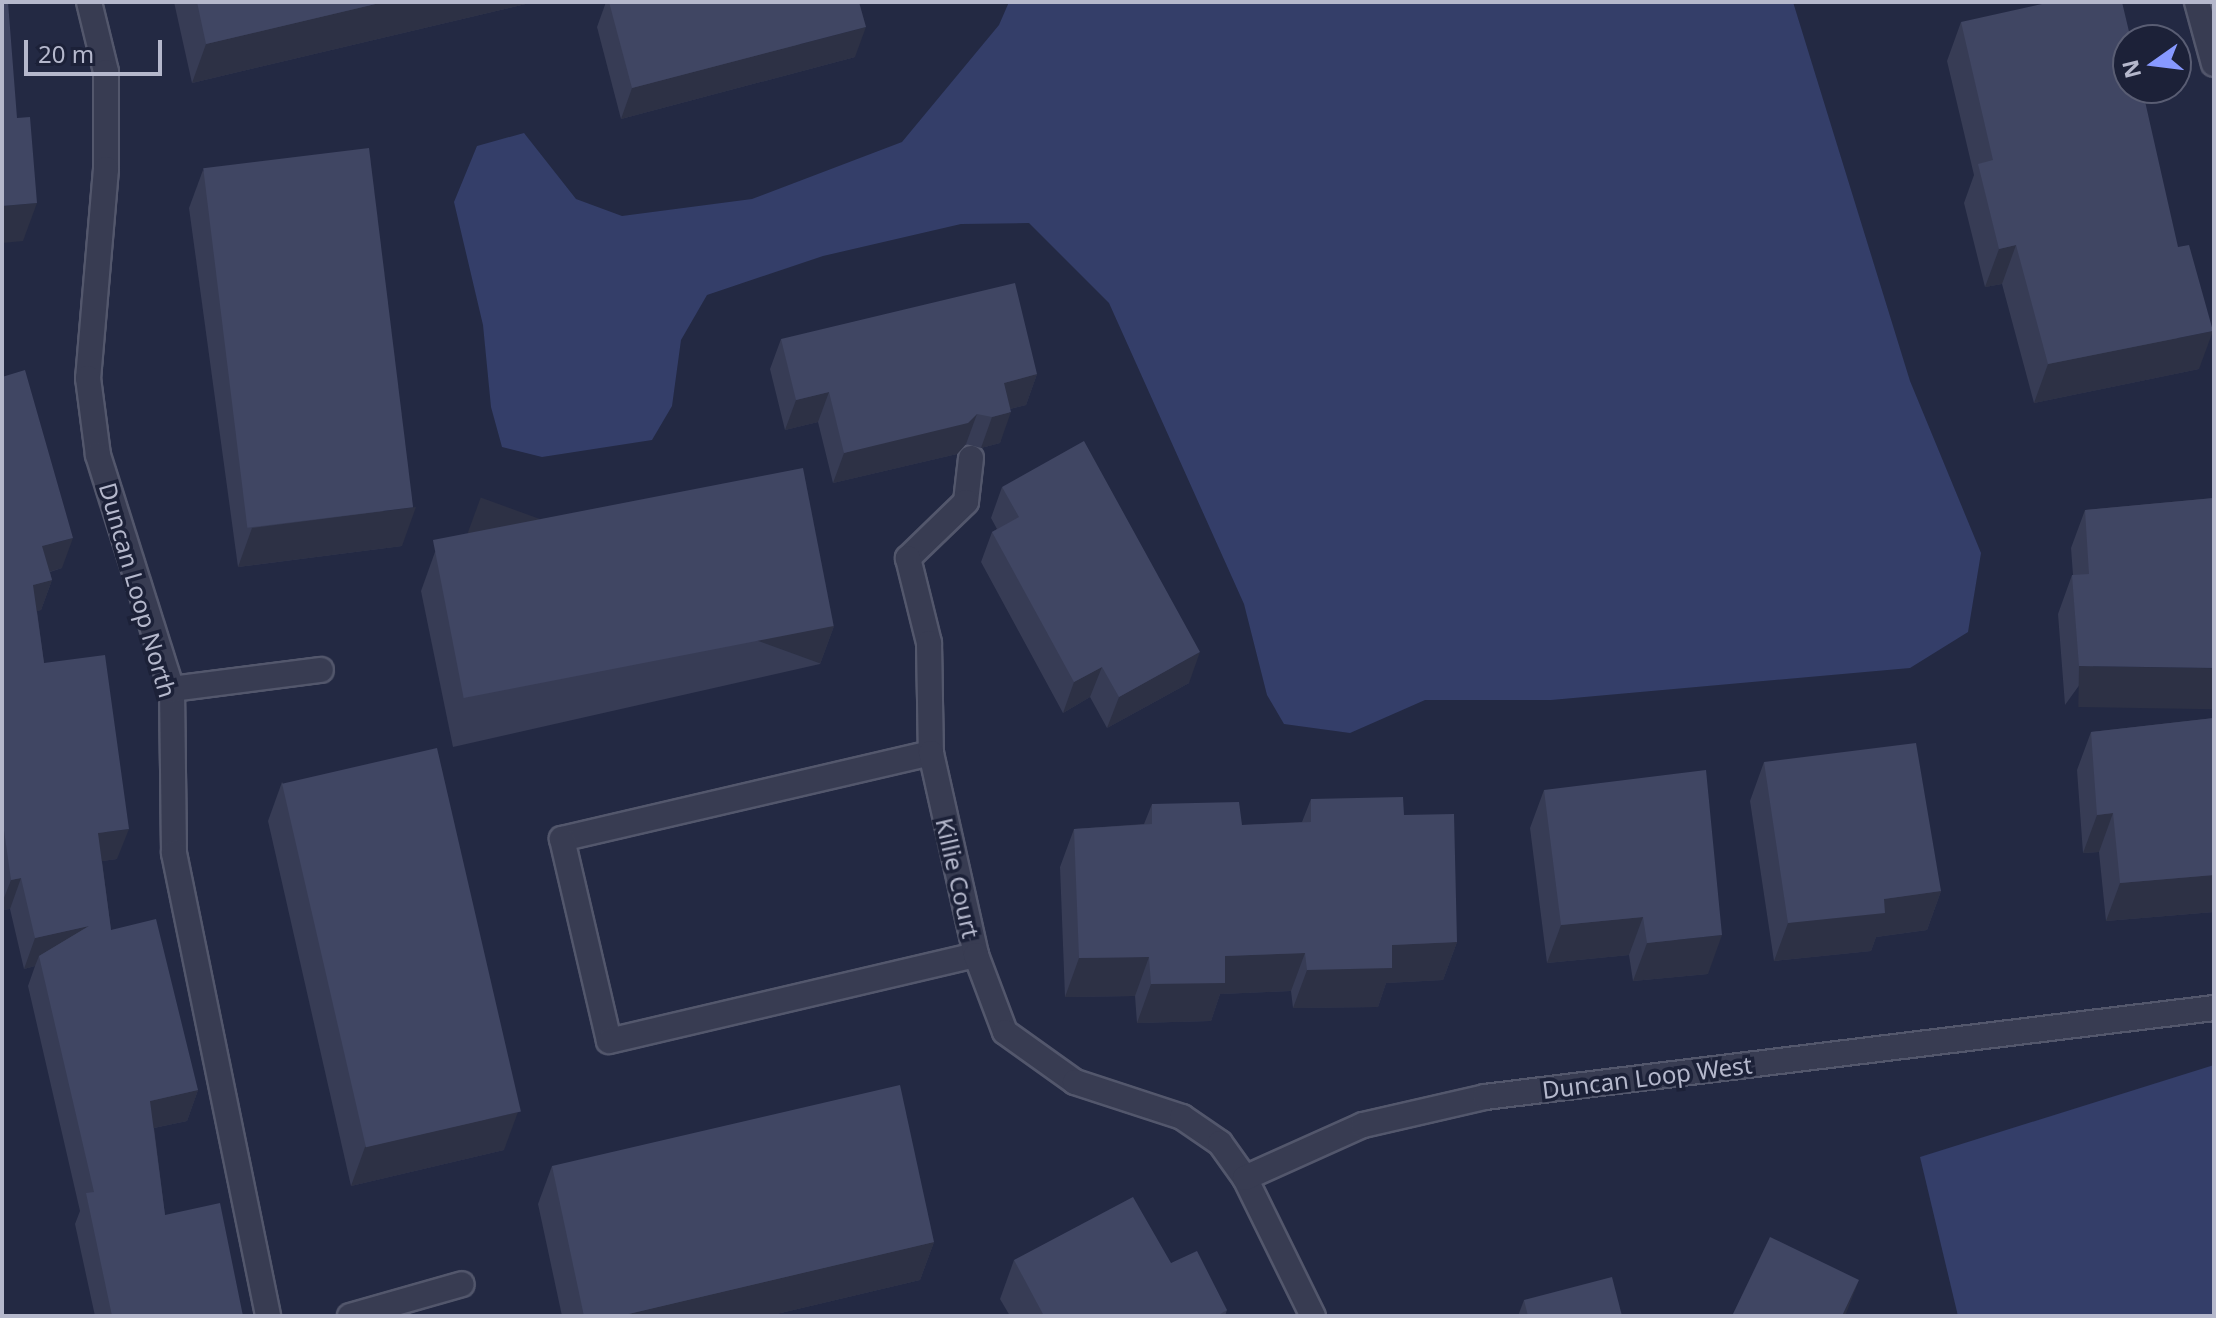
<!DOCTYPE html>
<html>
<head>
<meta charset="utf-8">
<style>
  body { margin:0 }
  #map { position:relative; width:2216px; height:1318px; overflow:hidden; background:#232943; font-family:"Noto Sans",sans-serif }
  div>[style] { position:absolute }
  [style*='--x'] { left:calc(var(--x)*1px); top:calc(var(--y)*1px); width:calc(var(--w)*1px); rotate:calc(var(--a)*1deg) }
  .water>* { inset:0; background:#343e69 }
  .roads { filter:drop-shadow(2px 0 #53576c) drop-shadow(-2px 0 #53576c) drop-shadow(0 2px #53576c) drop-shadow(0 -2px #53576c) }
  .lane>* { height:24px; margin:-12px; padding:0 12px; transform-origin:12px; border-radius:12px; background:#383c52 }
  .street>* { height:24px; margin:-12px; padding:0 12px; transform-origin:12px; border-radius:12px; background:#383c52 }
  .wall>* { inset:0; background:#373c55 }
  .shaded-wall>* { inset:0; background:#2d3145; transform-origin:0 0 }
  .building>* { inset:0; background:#404663; transform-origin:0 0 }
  span { translate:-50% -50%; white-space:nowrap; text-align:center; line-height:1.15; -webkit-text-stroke:7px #1c2138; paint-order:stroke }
  .street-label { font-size:24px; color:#b5b8cc }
  .frame { position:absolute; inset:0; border:4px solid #b5b8cc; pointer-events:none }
  .north { position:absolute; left:2112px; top:24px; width:80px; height:80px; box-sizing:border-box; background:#1c2138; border:2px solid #595d73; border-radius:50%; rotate:256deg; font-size:22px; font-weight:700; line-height:32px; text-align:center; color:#b5b8cc }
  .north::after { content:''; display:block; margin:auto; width:28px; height:36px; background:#8799ff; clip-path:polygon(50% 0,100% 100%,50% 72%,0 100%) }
  .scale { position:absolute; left:24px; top:40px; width:138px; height:36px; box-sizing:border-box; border:4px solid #b5b8cc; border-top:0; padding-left:10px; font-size:24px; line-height:28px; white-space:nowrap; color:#b5b8cc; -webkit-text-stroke:6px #1c2138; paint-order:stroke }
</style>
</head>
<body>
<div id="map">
  <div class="water">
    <i style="clip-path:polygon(1009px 2px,1793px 2px,1910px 381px,1981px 553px,1968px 632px,1910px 668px,1551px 700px,1425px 700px,1350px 733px,1284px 724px,1267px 695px,1244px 604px,1109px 303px,1029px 223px,961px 224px,823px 256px,707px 295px,681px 340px,672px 406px,652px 440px,542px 457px,502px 447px,491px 407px,483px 325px,454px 202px,477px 146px,524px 133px,576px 199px,622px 216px,752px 199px,902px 142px,999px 25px)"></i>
    <i style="clip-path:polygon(2214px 1065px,2214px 1316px,1958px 1316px,1920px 1157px)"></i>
  </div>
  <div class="roads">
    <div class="lane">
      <i style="--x:931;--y:753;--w:379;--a:166.9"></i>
      <i style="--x:562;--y:839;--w:207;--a:76.9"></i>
      <i style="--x:609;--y:1041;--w:377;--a:-13.2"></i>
      <i style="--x:350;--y:1316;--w:116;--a:-15.9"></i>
    </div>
    <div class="street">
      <i style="--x:89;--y:2;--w:72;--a:76.3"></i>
      <i style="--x:106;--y:72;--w:97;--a:90"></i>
      <i style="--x:106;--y:169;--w:210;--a:94.9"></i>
      <i style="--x:88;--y:378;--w:78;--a:82.6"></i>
      <i style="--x:98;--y:455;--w:245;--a:72.5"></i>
      <i style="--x:172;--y:689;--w:164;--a:89.3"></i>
      <i style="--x:174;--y:853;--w:472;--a:78.5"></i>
      <i style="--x:2197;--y:2;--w:64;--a:74.7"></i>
      <i style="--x:971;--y:458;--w:44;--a:96.5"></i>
      <i style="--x:966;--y:502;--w:81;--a:136"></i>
      <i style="--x:908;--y:558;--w:88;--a:76.1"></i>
      <i style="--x:929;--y:643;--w:110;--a:89"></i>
      <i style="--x:931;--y:753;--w:207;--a:77.4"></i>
      <i style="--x:976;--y:955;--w:82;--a:69.4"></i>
      <i style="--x:1005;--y:1032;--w:86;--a:35.5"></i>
      <i style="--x:1075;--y:1082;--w:113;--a:18.1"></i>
      <i style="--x:1182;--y:1117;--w:46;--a:34.4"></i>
      <i style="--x:1220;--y:1143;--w:43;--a:54.5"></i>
      <i style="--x:1245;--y:1178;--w:154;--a:63.8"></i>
      <i style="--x:172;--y:689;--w:150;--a:-7.3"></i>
      <i style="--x:1245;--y:1178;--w:129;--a:-24.2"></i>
      <i style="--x:1363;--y:1125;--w:125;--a:-12.9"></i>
      <i style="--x:1485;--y:1097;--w:734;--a:-6.96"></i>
    </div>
  </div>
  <div class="wall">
    <i style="clip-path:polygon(174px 2px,534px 2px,192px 83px)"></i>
    <i style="clip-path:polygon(606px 2px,609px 2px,855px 57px,621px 119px,597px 27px)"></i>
    <i style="clip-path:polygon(1961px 22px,2199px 369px,2034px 403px,2002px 284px,1985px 287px,1964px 203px,1974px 175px,1947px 61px)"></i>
    <i style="clip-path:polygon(203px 170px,402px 546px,238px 567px,189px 208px)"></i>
    <i style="clip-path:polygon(781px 339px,1037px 374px,1026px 405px,1010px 409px,1000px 443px,981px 448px,966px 444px,957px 454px,833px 483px,818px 422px,785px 430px,770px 369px)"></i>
    <i style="clip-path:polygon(2px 377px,62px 568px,50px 572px,52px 580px,41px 610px,37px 611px,44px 663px,117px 859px,102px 861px,111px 930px,198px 1090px,187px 1121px,154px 1128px,165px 1215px,243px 1316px,95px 1316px,75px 1224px,80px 1211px,28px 986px,35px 966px,24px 969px,10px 909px,2px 910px)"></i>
    <i style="clip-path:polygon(1002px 487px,1189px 683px,1107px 728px,1090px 697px,1063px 713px,981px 562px,992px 532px,997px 529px,991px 518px)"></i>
    <i style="clip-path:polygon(2214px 498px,2065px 705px,2058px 614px,2072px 575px,2073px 575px,2071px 548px,2085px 510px)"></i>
    <i style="clip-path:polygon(435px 552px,834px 626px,820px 664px,453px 747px,421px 591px)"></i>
    <i style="clip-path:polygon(2214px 718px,2214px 912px,2106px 921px,2099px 852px,2083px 853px,2077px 770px,2091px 732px)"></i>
    <i style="clip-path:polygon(1764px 762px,1941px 891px,1927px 930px,1876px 937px,1871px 951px,1774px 961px,1750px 801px)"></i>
    <i style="clip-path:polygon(282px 782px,504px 1150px,351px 1186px,268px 821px)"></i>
    <i style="clip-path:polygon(1544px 790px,1708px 974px,1633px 981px,1629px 955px,1547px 963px,1530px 828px)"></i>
    <i style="clip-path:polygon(1311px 799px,1404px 815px,1457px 942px,1443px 980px,1386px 983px,1378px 1007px,1293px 1008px,1291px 991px,1220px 994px,1211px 1021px,1137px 1023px,1135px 996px,1065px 997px,1060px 867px,1074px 829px,1144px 824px,1152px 804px,1242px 825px,1302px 822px)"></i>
    <i style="clip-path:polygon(552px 1166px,934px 1242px,920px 1280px,768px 1316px,562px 1316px,538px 1204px)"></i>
    <i style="clip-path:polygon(1014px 1260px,1171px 1263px,1227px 1310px,1225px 1316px,1010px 1316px,1000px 1299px)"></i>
    <i style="clip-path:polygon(1524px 1300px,1622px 1316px,1518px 1316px)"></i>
  </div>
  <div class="shaded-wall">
    <i style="clip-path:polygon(384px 2px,534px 2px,192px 83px,206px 44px)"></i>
    <i style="clip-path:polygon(866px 27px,855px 57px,621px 119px,632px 88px)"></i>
    <i style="clip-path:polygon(37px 203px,23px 241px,2px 243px,2px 206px)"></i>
    <i style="clip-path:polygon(2016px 245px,2002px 284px,1985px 287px,1999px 249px)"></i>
    <i style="clip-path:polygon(2213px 331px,2199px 369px,2034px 403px,2048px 364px)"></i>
    <i style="clip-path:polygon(1037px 374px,1026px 405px,993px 413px,1004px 383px)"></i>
    <i style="clip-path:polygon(829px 392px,818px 422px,785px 430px,796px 400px)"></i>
    <i style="clip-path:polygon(1011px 412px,1000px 443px,981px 448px,992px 417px)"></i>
    <i style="clip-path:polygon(977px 414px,966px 444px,957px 454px,833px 483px,844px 453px)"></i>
    <i style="clip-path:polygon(416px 507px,402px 546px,238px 567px,252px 528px)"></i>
    <i style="clip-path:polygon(73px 538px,62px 568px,31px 577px,42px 546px)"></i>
    <i style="clip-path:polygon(52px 580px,41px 610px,22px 616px,33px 585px)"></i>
    <i style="left:834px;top:626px;width:40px;height:376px;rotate:110deg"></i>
    <i style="clip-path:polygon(1200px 652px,1189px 683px,1107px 728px,1119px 697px)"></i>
    <i style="left:2079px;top:666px;width:135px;height:41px;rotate:1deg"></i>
    <i style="clip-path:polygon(1102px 667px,1090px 697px,1063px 713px,1074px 682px)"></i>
    <i style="clip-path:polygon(2113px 813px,2099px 852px,2083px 853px,2097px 815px)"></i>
    <i style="clip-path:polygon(129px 829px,117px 859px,87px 863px,98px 833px)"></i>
    <i style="clip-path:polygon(2214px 875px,2214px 912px,2106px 921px,2120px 883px)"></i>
    <i style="clip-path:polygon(21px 878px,10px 909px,2px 910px,2px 903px,11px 880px)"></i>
    <i style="clip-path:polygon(1941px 891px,1927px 930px,1876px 937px,1871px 951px,1774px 961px,1788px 923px,1884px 899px)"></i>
    <i style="clip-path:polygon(1643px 917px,1629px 955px,1547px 963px,1561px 925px)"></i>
    <i style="clip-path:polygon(89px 926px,39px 956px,35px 966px,24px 969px,35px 938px)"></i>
    <i style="clip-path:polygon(1722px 935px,1708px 974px,1633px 981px,1647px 943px)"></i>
    <i style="clip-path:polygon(1457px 942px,1443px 980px,1386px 983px,1378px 1007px,1293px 1008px,1307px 970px,1392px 945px)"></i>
    <i style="clip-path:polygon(1305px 953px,1291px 991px,1220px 994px,1211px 1021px,1137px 1023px,1151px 984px,1225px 956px)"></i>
    <i style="clip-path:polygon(1149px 957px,1135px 996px,1065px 997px,1079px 958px)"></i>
    <i style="clip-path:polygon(198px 1090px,187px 1121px,139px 1131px,150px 1101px)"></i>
    <i style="clip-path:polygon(518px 1112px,504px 1150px,351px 1186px,365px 1147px)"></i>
    <i style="clip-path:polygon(934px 1242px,920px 1280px,768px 1316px,620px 1316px)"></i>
    <i style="clip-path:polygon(1859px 1280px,1845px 1316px,1842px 1316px)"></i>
  </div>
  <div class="building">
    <i style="clip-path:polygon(2px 2px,8px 2px,17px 118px,30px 117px,37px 203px,2px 206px)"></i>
    <i style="clip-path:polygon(197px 2px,384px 2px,206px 44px)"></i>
    <i style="clip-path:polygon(609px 2px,859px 2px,866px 27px,632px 88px)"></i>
    <i style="clip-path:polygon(2051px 2px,2122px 2px,2131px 40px,2128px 40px,2128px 88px,2142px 88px,2178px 247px,2189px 245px,2213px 331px,2048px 364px,2016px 245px,1999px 249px,1978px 164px,1993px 160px,1961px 22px)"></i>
    <i style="left:369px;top:148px;width:362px;height:167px;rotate:83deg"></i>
    <i style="clip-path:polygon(1015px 283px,1037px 374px,1004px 383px,1011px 412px,992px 417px,977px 414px,968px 423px,844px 453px,829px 392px,796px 400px,781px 339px)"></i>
    <i style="clip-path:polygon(25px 370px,73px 538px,42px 546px,52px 580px,33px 585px,44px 663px,105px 655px,129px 829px,98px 833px,111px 930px,156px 919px,198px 1090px,150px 1101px,165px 1215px,220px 1203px,243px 1316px,112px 1316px,86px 1193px,94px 1192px,39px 956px,89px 926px,35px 938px,21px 878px,11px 880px,2px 816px,2px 377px)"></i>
    <i style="clip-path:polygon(1084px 441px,1200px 652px,1119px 697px,1102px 667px,1074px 682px,992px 532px,1019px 517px,1002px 487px)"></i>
    <i style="left:803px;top:468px;width:161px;height:377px;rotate:79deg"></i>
    <i style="clip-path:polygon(2214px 498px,2214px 668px,2079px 666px,2072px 575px,2089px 574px,2085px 510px)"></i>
    <i style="clip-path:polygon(2214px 718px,2214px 875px,2120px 883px,2113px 813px,2097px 815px,2091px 732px)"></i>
    <i style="clip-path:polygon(1916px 743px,1941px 891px,1884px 899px,1885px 913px,1788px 923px,1764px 762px)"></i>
    <i style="left:437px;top:748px;width:373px;height:159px;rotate:77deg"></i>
    <i style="clip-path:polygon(1706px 770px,1722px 935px,1647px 943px,1643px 917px,1561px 925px,1544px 790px)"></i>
    <i style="clip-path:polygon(1403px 797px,1404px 815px,1454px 814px,1457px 942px,1392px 945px,1392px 968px,1307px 970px,1305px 953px,1225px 956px,1225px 983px,1151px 984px,1149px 957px,1079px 958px,1074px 829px,1152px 824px,1152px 804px,1239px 802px,1242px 825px,1311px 822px,1311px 799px)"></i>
    <i style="clip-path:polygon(900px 1085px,934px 1242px,620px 1316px,584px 1316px,552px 1166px)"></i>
    <i style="clip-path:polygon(1133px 1197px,1171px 1263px,1197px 1251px,1227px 1310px,1217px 1316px,1044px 1316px,1014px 1260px)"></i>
    <i style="clip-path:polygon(1770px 1237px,1859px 1280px,1842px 1316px,1732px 1316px)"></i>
    <i style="clip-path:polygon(1612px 1277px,1622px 1316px,1528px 1316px,1524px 1300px)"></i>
  </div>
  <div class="street-label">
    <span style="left:138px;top:590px;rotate:74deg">Duncan Loop North</span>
    <span style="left:958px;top:878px;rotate:77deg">Killie Court</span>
    <span style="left:1647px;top:1077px;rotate:-7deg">Duncan Loop West</span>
  </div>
  <div class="frame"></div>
  <div class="north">N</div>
  <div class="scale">20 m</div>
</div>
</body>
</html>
